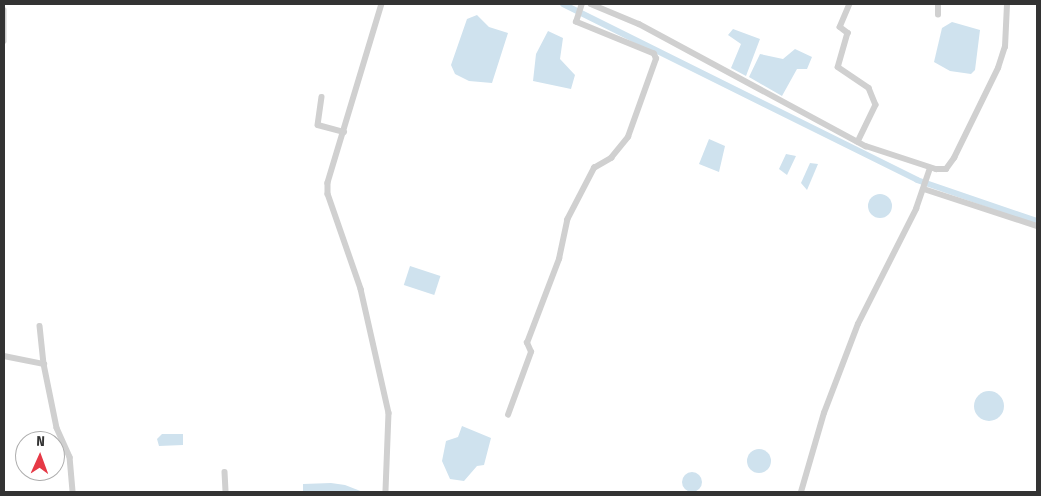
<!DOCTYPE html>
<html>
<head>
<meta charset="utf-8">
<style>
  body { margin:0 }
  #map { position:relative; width:1041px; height:496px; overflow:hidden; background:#fff; font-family:"Fira Sans Condensed",sans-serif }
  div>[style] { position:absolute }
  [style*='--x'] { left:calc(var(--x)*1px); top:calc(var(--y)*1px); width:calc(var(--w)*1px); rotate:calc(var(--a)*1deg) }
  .water>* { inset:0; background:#cfe2ee; transform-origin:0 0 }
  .round { border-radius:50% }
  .canal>* { height:6px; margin:-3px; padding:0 3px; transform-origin:3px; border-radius:3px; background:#cfe2ee }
  .minor>* { height:5.5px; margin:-2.75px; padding:0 2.75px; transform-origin:2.75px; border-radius:2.75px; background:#d0d0d0 }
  span { translate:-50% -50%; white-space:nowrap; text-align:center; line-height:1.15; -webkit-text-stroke:5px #fff; paint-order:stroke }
  .frame { position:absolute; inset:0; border:5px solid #333; pointer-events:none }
  .north { position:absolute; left:15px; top:431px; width:50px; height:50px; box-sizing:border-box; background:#fff; border:1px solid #adadad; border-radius:50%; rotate:2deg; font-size:14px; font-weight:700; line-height:20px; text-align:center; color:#333 }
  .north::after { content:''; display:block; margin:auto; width:18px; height:22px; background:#e63946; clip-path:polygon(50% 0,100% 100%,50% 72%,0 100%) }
</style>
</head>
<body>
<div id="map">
  <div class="water">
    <i style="clip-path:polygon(477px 15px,489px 27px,508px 33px,492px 83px,469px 81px,455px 74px,451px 65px,467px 19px)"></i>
    <i style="clip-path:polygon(952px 22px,980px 30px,975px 70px,971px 74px,950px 71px,934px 62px,942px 28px)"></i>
    <i style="clip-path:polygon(733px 29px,760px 39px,746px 76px,731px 68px,741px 44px,728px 35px)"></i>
    <i style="clip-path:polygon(548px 31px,563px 38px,560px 59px,575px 75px,571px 89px,533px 81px,536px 54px)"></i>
    <i style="clip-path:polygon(795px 49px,812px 57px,807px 69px,797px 69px,782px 96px,749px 77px,760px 54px,783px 59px)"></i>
    <i style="clip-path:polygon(709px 139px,725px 146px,719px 172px,699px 164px)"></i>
    <i style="clip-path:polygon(786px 154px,796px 156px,787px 175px,779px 169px)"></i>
    <i style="clip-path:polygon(810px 163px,818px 164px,807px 190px,801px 183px)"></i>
    <i class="round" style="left:868px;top:194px;width:24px;height:24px"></i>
    <i style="left:410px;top:266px;width:32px;height:20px;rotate:18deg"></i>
    <i class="round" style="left:974px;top:391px;width:30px;height:30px"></i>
    <i style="clip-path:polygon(462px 426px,491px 438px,484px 465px,477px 466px,464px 481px,450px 479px,442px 461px,446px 441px,458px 437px)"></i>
    <i style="clip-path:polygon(162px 434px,183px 434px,183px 445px,159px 446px,157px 439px)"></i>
    <i class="round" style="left:747px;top:449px;width:24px;height:24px"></i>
    <i class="round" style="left:682px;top:472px;width:20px;height:20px"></i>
    <i style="clip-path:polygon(331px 483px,345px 485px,363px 492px,303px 492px,303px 484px)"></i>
  </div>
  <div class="canal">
    <i style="--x:563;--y:4;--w:395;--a:26.4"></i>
    <i style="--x:917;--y:180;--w:127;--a:18.9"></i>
  </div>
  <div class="minor">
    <i style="--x:382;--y:4;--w:187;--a:106.8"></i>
    <i style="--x:328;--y:183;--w:11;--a:90"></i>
    <i style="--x:328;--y:194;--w:101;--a:70.8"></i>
    <i style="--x:361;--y:289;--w:127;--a:77.3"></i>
    <i style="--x:389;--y:413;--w:79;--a:92.2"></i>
    <i style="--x:591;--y:4;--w:52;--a:22.6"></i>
    <i style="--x:639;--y:24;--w:258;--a:28.3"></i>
    <i style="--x:866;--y:146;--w:74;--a:18.2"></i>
    <i style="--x:936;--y:169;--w:10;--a:0"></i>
    <i style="--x:946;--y:169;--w:14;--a:-54"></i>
    <i style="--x:954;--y:158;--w:100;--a:-63.9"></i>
    <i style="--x:998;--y:68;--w:22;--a:-72"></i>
    <i style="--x:1005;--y:47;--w:43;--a:-87.3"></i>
    <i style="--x:850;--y:4;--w:25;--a:113"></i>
    <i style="--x:840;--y:27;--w:10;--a:37"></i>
    <i style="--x:848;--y:33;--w:35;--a:106"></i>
    <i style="--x:838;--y:67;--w:37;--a:34"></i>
    <i style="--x:869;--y:88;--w:18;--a:68"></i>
    <i style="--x:876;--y:105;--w:41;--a:115.9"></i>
    <i style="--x:4;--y:10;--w:31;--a:90"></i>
    <i style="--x:938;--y:15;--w:11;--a:-90"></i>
    <i style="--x:322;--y:97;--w:28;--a:98"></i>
    <i style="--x:318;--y:125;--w:27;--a:15"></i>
    <i style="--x:924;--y:189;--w:119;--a:18.1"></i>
    <i style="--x:40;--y:326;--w:38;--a:84"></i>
    <i style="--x:4;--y:356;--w:41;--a:11.3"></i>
    <i style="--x:44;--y:364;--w:65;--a:78.5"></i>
    <i style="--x:57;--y:428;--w:32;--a:66"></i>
    <i style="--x:70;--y:457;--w:35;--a:85"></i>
    <i style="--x:508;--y:415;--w:67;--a:-69.9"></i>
    <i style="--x:531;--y:352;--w:10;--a:-114"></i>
    <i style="--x:527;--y:343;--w:90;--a:-69.1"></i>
    <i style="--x:559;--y:259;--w:40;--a:-78"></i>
    <i style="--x:567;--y:220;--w:59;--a:-62.6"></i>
    <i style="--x:594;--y:168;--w:20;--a:-30"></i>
    <i style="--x:611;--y:158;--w:27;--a:-51"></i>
    <i style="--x:628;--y:137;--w:83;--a:-70.3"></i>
    <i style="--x:656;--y:59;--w:5;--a:-112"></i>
    <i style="--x:654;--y:54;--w:84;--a:-157.7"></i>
    <i style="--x:576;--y:22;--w:19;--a:-72"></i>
    <i style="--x:225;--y:472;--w:20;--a:87"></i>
    <i style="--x:801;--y:492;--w:82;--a:-73.8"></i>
    <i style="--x:824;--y:413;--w:95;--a:-69.1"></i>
    <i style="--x:858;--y:324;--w:129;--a:-63.2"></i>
    <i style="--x:916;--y:209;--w:43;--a:-71.1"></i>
  </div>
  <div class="frame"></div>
  <div class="north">N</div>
</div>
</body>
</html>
